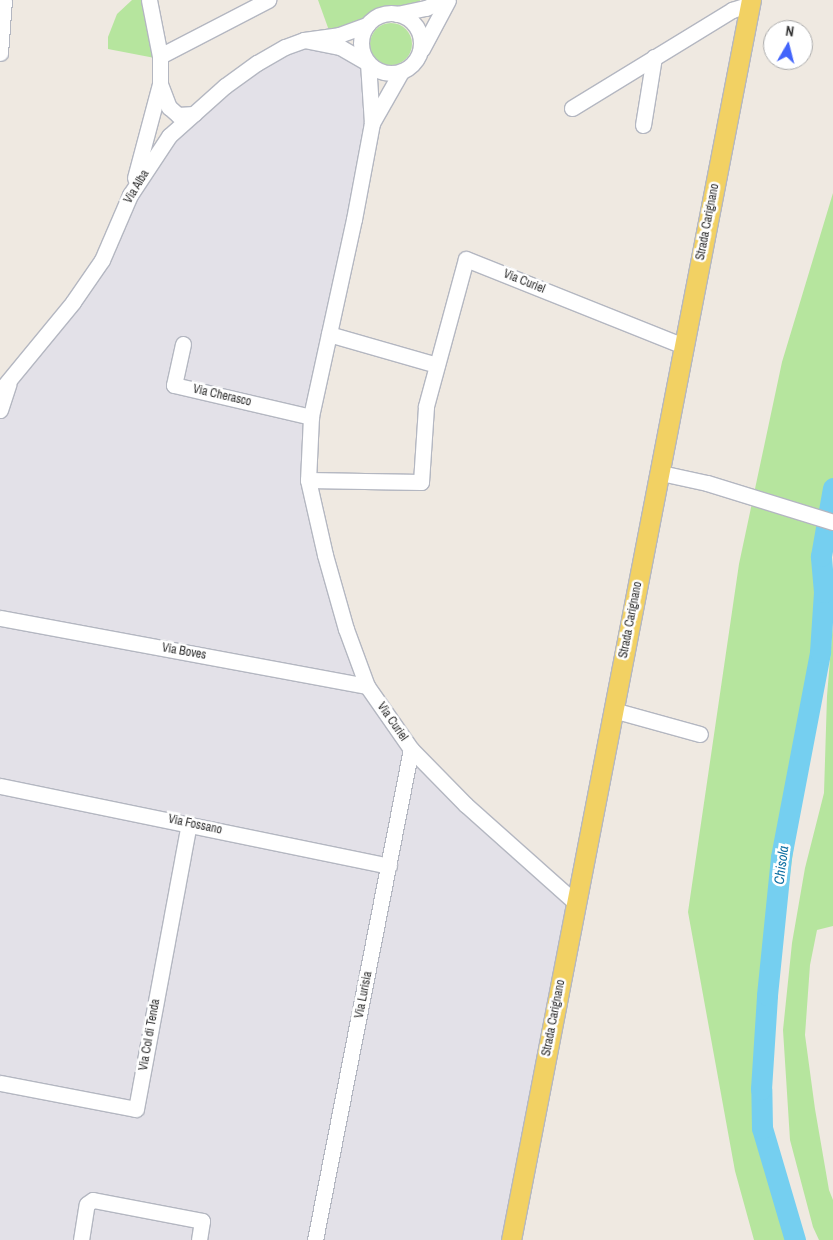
<!DOCTYPE html>
<html>
<head>
<meta charset="utf-8">
<style>
  body { margin:0 }
  #map { position:relative; width:833px; height:1240px; overflow:hidden; background:#efe9e1; font-family:"Archivo Narrow",sans-serif }
  div>[style] { position:absolute }
  [style*='--x'] { left:calc(var(--x)*1px); top:calc(var(--y)*1px); width:calc(var(--w)*1px); rotate:calc(var(--a)*1deg) }
  .industrial>* { inset:0; background:#e3e1e8 }
  .green>* { inset:0; background:#b6e59e }
  .round { border-radius:50% }
  .river>* { height:21px; margin:-10.5px; padding:0 10.5px; transform-origin:10.5px; border-radius:10.5px; background:#75cff0 }
  .roads { filter:drop-shadow(1px 0 #b4b7c1) drop-shadow(-1px 0 #b4b7c1) drop-shadow(0 1px #b4b7c1) drop-shadow(0 -1px #b4b7c1) }
  .minor>* { height:15px; margin:-7.5px; padding:0 7.5px; transform-origin:7.5px; border-radius:7.5px; background:#fff }
  .minor>.ring { margin:-7.5px; padding:0; box-sizing:content-box; background:none; border:15px solid #fff; border-radius:50% }
  .major>* { height:19px; margin:-9.5px; padding:0 9.5px; transform-origin:9.5px; border-radius:9.5px; background:#f2d163 }
  span { translate:-50% -50%; white-space:nowrap; text-align:center; line-height:1.15; -webkit-text-stroke:5px #fff; paint-order:stroke }
  .street-label { font-size:12px; color:#2e2e2e }
  .water-label { font-size:14px; color:#0d6fa3; font-style:italic }
  .north { position:absolute; left:763px; top:20px; width:50px; height:50px; box-sizing:border-box; background:#fff; border:1px solid #ababab; border-radius:50%; rotate:8deg; font-size:14px; font-weight:700; line-height:20px; text-align:center; color:#2e2e2e }
  .north::after { content:''; display:block; margin:auto; width:18px; height:22px; background:#4264fb; clip-path:polygon(50% 0,100% 100%,50% 72%,0 100%) }
</style>
</head>
<body>
<div id="map">
  <div class="industrial">
    <i style="clip-path:polygon(304px 40px,368px 63px,372px 123px,311px 417px,308px 480px,346px 629px,391px 723px,576px 903px,511px 1240px,0 1240px,0 410px,12px 374px,73px 302px,130px 195px,194px 114px)"></i>
  </div>
  <div class="green">
    <i style="clip-path:polygon(132px 0,151px 0,160px 59px,108px 49px,108px 37px,117px 14px)"></i>
    <i style="clip-path:polygon(318px 0,420px 0,419px 9px,331px 36px)"></i>
    <i class="round" style="left:370px;top:23px;width:42px;height:42px"></i>
    <i style="clip-path:polygon(833px 193px,833px 488px,821px 556px,820px 652px,761px 1089px,796px 1240px,754px 1240px,735px 1171px,688px 912px,739px 564px,782px 362px)"></i>
    <i style="clip-path:polygon(833px 623px,833px 926px,817px 930px,810px 965px,805px 1035px,815px 1109px,829px 1190px,833px 1200px,833px 1240px,819px 1240px,813px 1227px,790px 1140px,783px 1030px,792px 943px,805px 868px,824px 793px,827px 696px)"></i>
  </div>
  <div class="river">
    <i style="--x:795;--y:1240;--w:117;--a:-106.4"></i>
    <i style="--x:762;--y:1128;--w:39;--a:-91"></i>
    <i style="--x:761;--y:1089;--w:94;--a:-86.3"></i>
    <i style="--x:767;--y:995;--w:139;--a:-84.2"></i>
    <i style="--x:781;--y:857;--w:209;--a:-79.2"></i>
    <i style="--x:820;--y:652;--w:60;--a:-86.2"></i>
    <i style="--x:824;--y:592;--w:36;--a:-95"></i>
    <i style="--x:821;--y:556;--w:69;--a:-80"></i>
  </div>
  <div class="roads">
    <div class="minor">
      <i style="--x:149;--y:0;--w:57;--a:78.9"></i>
      <i style="--x:160;--y:56;--w:28;--a:90"></i>
      <i class="ring" style="left:361px;top:13px;width:45px;height:45px"></i>
      <i style="--x:397;--y:14;--w:30;--a:-12"></i>
      <i style="--x:426;--y:8;--w:19;--a:-25"></i>
      <i style="--x:304;--y:40;--w:37;--a:11"></i>
      <i style="--x:340;--y:47;--w:32;--a:30"></i>
      <i style="--x:368;--y:63;--w:60;--a:86.2"></i>
      <i style="--x:372;--y:123;--w:98;--a:100.6"></i>
      <i style="--x:354;--y:219;--w:203;--a:102.3"></i>
      <i style="--x:311;--y:417;--w:63;--a:92.7"></i>
      <i style="--x:308;--y:480;--w:77;--a:77.2"></i>
      <i style="--x:325;--y:555;--w:77;--a:74.2"></i>
      <i style="--x:346;--y:629;--w:61;--a:69.8"></i>
      <i style="--x:367;--y:686;--w:77;--a:55.1"></i>
      <i style="--x:411;--y:749;--w:78;--a:45.5"></i>
      <i style="--x:466;--y:805;--w:147;--a:41.7"></i>
      <i style="--x:422;--y:49;--w:55;--a:-62"></i>
      <i style="--x:0;--y:53;--w:53;--a:-85.7"></i>
      <i style="--x:160;--y:56;--w:122;--a:-27.4"></i>
      <i style="--x:572;--y:108;--w:188;--a:-31.5"></i>
      <i style="--x:732;--y:10;--w:19;--a:-18"></i>
      <i style="--x:372;--y:123;--w:59;--a:-60.4"></i>
      <i style="--x:643;--y:125;--w:69;--a:-80.8"></i>
      <i style="--x:135;--y:178;--w:97;--a:-75.1"></i>
      <i style="--x:160;--y:84;--w:25;--a:69"></i>
      <i style="--x:169;--y:107;--w:12;--a:42"></i>
      <i style="--x:178;--y:115;--w:16;--a:-4"></i>
      <i style="--x:329;--y:334;--w:112;--a:16"></i>
      <i style="--x:183;--y:344;--w:42;--a:102.4"></i>
      <i style="--x:174;--y:385;--w:141;--a:13.1"></i>
      <i style="--x:0;--y:391;--w:115;--a:-50.6"></i>
      <i style="--x:73;--y:302;--w:51;--a:-55.4"></i>
      <i style="--x:102;--y:260;--w:71;--a:-66.7"></i>
      <i style="--x:130;--y:195;--w:71;--a:-56.5"></i>
      <i style="--x:169;--y:136;--w:75;--a:-41.8"></i>
      <i style="--x:225;--y:86;--w:39;--a:-36"></i>
      <i style="--x:257;--y:63;--w:32;--a:-30"></i>
      <i style="--x:285;--y:47;--w:20;--a:-20"></i>
      <i style="--x:304;--y:40;--w:35;--a:-8"></i>
      <i style="--x:339;--y:35;--w:30;--a:-20"></i>
      <i style="--x:0;--y:410;--w:28;--a:-72"></i>
      <i style="--x:661;--y:473;--w:47;--a:12.3"></i>
      <i style="--x:707;--y:483;--w:132;--a:17.2"></i>
      <i style="--x:308;--y:480;--w:113;--a:1"></i>
      <i style="--x:421;--y:482;--w:76;--a:-86.2"></i>
      <i style="--x:426;--y:406;--w:152;--a:-74.8"></i>
      <i style="--x:466;--y:259;--w:235;--a:21.8"></i>
      <i style="--x:0;--y:618;--w:373;--a:10.5"></i>
      <i style="--x:613;--y:710;--w:90;--a:15.4"></i>
      <i style="--x:0;--y:786;--w:397;--a:11.6"></i>
      <i style="--x:0;--y:1083;--w:138;--a:10.8"></i>
      <i style="--x:136;--y:1109;--w:290;--a:-79.5"></i>
      <i style="--x:81;--y:1240;--w:36;--a:-81"></i>
      <i style="--x:87;--y:1204;--w:7;--a:-34"></i>
      <i style="--x:93;--y:1200;--w:111;--a:10.9"></i>
      <i style="--x:202;--y:1221;--w:19;--a:99"></i>
      <i style="--x:315;--y:1240;--w:500;--a:-78.94"></i>
    </div>
    <div class="major">
      <i style="--x:511;--y:1240;--w:1263;--a:-79.05"></i>
    </div>
  </div>
  <div class="street-label">
    <span style="left:137px;top:187px;rotate:-59deg">Via Alba</span>
    <span style="left:708px;top:222px;rotate:-79deg">Strada Carignano</span>
    <span style="left:524px;top:282px;rotate:22deg">Via Curiel</span>
    <span style="left:222px;top:396px;rotate:13deg">Via Cherasco</span>
    <span style="left:631px;top:620px;rotate:-79deg">Strada Carignano</span>
    <span style="left:184px;top:652px;rotate:10deg">Via Boves</span>
    <span style="left:392px;top:722px;rotate:55deg">Via Curiel</span>
    <span style="left:195px;top:825px;rotate:12deg">Via Fossano</span>
    <span style="left:364px;top:995px;rotate:-79deg">Via Lurisia</span>
    <span style="left:554px;top:1018px;rotate:-79deg">Strada Carignano</span>
    <span style="left:150px;top:1035px;rotate:-80deg">Via Col di Tenda</span>
  </div>
  <div class="water-label">
    <span style="left:781px;top:865px;rotate:-83deg">Chisola</span>
  </div>
  <div class="north">N</div>
</div>
</body>
</html>
